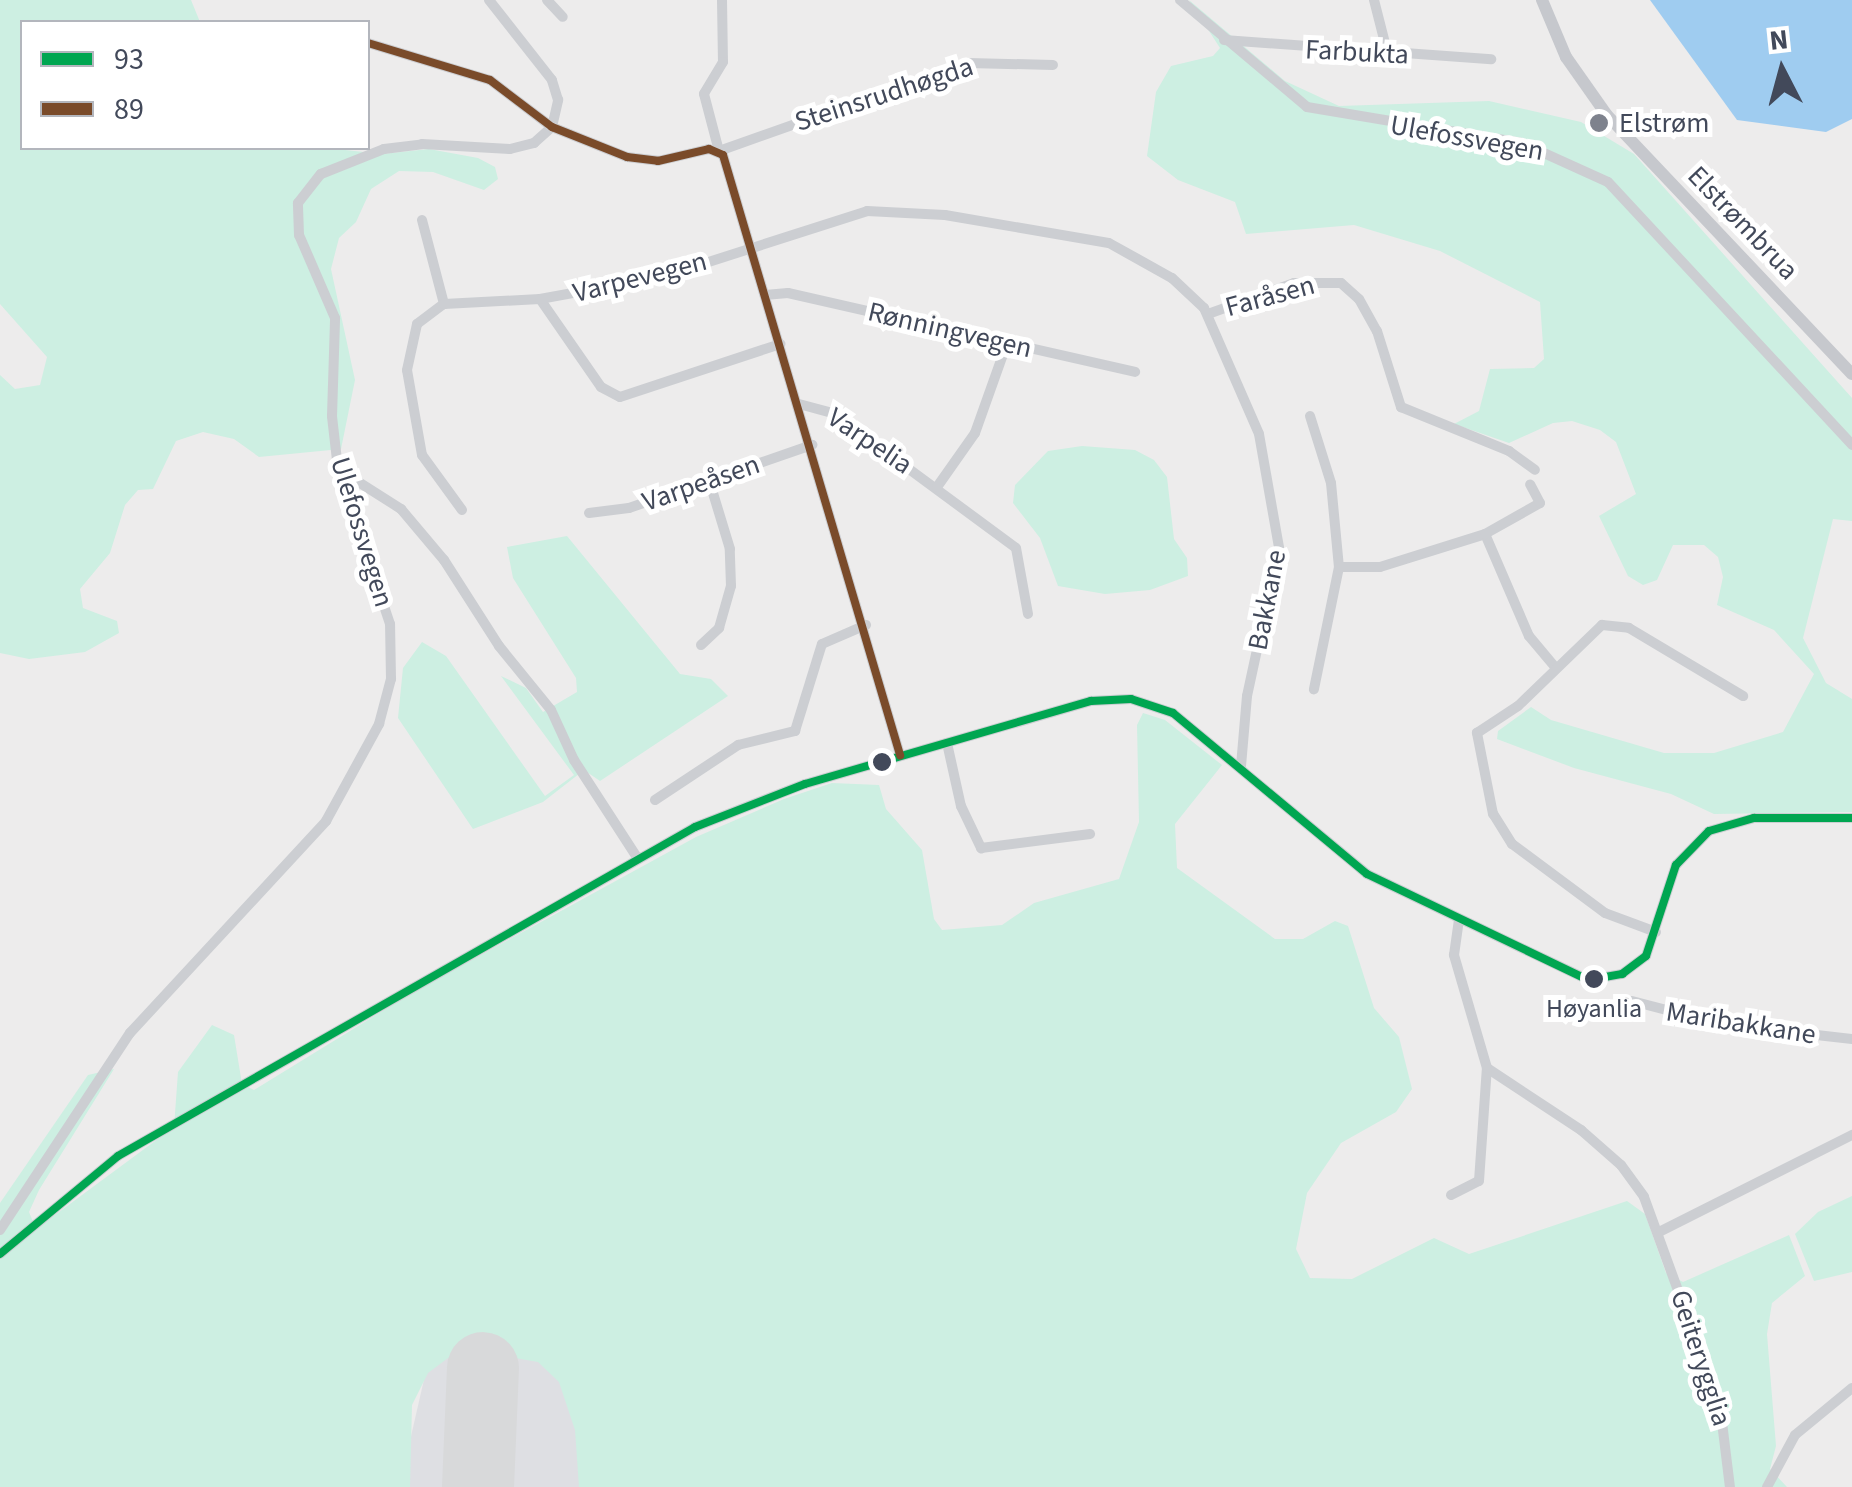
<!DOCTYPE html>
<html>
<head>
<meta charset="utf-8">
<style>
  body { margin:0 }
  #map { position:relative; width:1852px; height:1487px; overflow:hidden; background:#edecec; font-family:"Source Sans 3",sans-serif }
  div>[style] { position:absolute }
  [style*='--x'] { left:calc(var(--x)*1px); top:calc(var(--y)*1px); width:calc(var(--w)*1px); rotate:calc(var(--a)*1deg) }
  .airport>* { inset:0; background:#dedfe3 }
  .green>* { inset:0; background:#cdefe2 }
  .water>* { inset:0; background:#9fccf0 }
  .taxiway>* { height:30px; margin:-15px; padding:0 15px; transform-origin:15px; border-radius:15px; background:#d8d9da }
  .runway>* { height:72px; margin:-36px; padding:0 36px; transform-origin:36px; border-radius:36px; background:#d8d9da }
  .minor>* { height:10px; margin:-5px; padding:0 5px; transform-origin:5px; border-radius:5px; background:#ccced2 }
  .major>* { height:12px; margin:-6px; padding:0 6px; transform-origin:6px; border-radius:6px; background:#c6c8cd }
  .bus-1>* { height:8px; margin:-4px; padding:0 4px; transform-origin:4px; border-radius:4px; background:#00a651 }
  .bus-2>* { height:8px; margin:-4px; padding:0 4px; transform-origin:4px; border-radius:4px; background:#7a4b2a }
  .dots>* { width:28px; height:28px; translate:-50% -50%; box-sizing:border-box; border:5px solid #fff; border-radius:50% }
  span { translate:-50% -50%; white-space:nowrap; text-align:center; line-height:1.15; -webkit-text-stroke:10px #fff; paint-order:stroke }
  .bus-label { font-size:26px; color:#42495a }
  .street-label { font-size:28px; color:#42495a }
  .poi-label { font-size:28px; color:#42495a }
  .left { translate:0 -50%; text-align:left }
  .legend { position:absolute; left:20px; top:20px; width:350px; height:130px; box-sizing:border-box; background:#fff; border:2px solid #b3b6bd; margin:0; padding:12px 18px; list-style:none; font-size:30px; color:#42495a }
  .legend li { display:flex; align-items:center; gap:20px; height:50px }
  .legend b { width:50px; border:2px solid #b3b6bd }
  .north { position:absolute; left:1732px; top:20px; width:100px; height:100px; -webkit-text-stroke:8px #fff; paint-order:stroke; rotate:354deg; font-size:28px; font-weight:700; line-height:40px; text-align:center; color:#42495a }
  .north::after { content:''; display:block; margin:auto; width:35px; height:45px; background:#42495a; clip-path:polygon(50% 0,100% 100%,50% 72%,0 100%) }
</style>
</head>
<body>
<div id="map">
  <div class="airport">
    <i style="clip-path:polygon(511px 1315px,644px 1487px,410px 1487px,409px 1445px,428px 1362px)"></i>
  </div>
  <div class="green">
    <i style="clip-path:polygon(0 0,191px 0,200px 22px,22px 22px,22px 148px,327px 148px,382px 154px,429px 149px,478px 158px,495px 167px,498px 179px,484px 190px,433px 172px,399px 171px,371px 189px,356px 222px,339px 238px,331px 269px,355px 380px,341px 449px,259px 457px,234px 439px,203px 432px,176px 441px,153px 489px,138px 490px,125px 505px,110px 553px,80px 589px,83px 608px,117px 621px,119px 633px,85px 652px,29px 659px,0 653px,0 375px,15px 389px,40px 385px,47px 357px,0 304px)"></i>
    <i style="clip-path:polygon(1189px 0,1285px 81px,1339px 106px,1489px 101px,1581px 122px,1634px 154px,1852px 398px,1852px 521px,1833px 519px,1803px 638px,1826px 683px,1852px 699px,1852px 812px,1714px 814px,1671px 794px,1574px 768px,1497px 739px,1498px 731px,1531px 707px,1551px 720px,1664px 753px,1714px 753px,1783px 732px,1814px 674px,1774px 630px,1717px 605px,1723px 577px,1718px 557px,1704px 545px,1673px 545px,1657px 580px,1643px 585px,1628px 576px,1599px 516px,1636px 494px,1616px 442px,1600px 430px,1572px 421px,1553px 423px,1509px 443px,1454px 424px,1479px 411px,1490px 369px,1534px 368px,1544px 359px,1540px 302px,1440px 251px,1354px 225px,1246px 234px,1235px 202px,1178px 180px,1147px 156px,1156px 92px,1171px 66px,1213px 56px,1220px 48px)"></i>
    <i style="clip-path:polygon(1082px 446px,1135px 450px,1154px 460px,1167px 477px,1174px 539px,1187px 558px,1188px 576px,1150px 590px,1105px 594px,1058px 586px,1040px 538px,1013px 503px,1015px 485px,1048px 451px)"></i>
    <i style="clip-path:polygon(567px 536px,680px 674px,711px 679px,728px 696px,600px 781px,584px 770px,543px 802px,473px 829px,398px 718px,403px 668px,422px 642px,446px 656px,545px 796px,574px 775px,501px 676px,526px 688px,543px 712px,577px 692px,576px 678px,513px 578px,507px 547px)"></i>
    <i style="clip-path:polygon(1143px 713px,1165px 720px,1222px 765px,1175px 824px,1177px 868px,1275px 939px,1303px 939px,1335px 921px,1348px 926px,1374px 1008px,1399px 1037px,1412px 1089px,1396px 1112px,1341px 1143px,1307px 1193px,1296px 1249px,1310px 1278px,1352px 1279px,1434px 1238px,1469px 1254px,1627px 1201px,1645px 1214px,1666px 1273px,1683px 1282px,1789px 1235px,1805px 1276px,1772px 1303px,1767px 1334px,1776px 1446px,1770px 1469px,1787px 1487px,579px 1487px,575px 1430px,559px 1382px,538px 1362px,486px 1353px,448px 1358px,428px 1373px,412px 1405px,410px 1487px,0 1487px,0 1203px,88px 1075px,114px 1069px,39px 1190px,29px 1212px,36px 1229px,174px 1127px,178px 1072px,212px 1025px,234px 1035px,242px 1084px,254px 1090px,415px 991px,696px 837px,784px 799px,832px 783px,879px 785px,886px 809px,922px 850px,934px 919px,942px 930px,1002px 925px,1034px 903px,1119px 879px,1139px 822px,1137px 725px)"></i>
    <i style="clip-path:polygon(1852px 1196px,1852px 1272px,1814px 1281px,1795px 1234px,1818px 1212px)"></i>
  </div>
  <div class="water">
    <i style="clip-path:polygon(1650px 0,1852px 0,1852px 119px,1826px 132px,1737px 120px)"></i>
  </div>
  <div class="taxiway">
    <i style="--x:478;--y:1477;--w:26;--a:-59"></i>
    <i style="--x:491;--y:1455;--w:63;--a:-87.3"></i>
    <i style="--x:494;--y:1392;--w:20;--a:-139"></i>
    <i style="--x:479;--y:1379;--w:13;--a:157"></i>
    <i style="--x:467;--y:1384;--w:12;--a:114"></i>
    <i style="--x:462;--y:1395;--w:36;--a:60"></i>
  </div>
  <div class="runway">
    <i style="--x:478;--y:1487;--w:119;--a:-87.6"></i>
  </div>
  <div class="minor">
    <i style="--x:547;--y:0;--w:23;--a:47"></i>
    <i style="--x:722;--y:0;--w:62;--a:89.1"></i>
    <i style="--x:723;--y:62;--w:37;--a:121"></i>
    <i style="--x:704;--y:94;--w:59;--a:75.3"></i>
    <i style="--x:719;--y:151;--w:264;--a:-19.5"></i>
    <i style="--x:968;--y:63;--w:85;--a:1.3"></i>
    <i style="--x:1180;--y:0;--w:166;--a:40.1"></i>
    <i style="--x:1307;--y:107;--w:218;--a:9.5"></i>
    <i style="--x:1522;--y:143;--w:94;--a:24.4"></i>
    <i style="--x:1608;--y:182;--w:359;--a:47.1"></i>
    <i style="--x:1374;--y:0;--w:57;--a:75.7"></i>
    <i style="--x:1224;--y:40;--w:268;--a:4.1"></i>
    <i style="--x:368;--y:43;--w:127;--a:16.9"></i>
    <i style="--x:490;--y:80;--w:78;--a:37.2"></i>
    <i style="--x:552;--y:127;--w:81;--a:21.8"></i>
    <i style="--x:627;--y:157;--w:31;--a:7"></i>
    <i style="--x:658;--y:161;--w:52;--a:-13.2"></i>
    <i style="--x:709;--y:149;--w:15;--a:23"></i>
    <i style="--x:723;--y:155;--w:626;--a:73.56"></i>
    <i style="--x:422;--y:220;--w:87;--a:75.3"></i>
    <i style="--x:765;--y:295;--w:23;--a:-5"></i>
    <i style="--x:788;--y:293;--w:356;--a:12.8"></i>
    <i style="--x:540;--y:299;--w:107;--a:55.3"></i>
    <i style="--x:601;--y:387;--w:21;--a:28"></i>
    <i style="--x:620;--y:397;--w:169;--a:-18.3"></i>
    <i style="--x:1208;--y:314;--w:91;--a:-19.8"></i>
    <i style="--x:1294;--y:283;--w:47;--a:0"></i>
    <i style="--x:1341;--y:283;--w:24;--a:42"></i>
    <i style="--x:1359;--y:299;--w:37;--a:61"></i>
    <i style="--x:1377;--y:331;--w:80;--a:72.5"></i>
    <i style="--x:1401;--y:407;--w:117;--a:22.2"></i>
    <i style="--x:1509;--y:451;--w:32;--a:36"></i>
    <i style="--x:799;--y:404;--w:35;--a:15"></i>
    <i style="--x:833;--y:413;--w:227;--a:36.4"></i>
    <i style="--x:1016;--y:548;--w:67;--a:79.7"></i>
    <i style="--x:1310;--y:416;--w:70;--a:72.6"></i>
    <i style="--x:1331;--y:483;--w:84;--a:84.6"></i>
    <i style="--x:1339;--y:567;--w:125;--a:101.6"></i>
    <i style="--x:338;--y:469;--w:75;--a:32.4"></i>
    <i style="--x:401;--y:509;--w:67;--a:49.9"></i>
    <i style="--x:444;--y:560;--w:102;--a:57.4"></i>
    <i style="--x:499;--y:646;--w:82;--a:50.9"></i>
    <i style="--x:551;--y:710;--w:55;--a:65.3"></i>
    <i style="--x:574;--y:760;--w:118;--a:57.1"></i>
    <i style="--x:937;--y:487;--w:66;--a:-54.9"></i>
    <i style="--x:975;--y:433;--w:96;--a:-70.4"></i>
    <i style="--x:462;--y:510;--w:68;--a:-126"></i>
    <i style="--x:422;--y:455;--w:86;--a:-100"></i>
    <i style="--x:407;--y:370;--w:47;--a:-77.7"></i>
    <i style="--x:417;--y:324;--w:34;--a:-37"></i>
    <i style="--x:444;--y:304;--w:96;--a:-3"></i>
    <i style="--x:540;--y:299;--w:127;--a:-10.4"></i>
    <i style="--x:665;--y:276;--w:212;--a:-17.8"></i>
    <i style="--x:867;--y:211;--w:78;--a:2.9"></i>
    <i style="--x:945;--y:215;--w:166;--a:9.7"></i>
    <i style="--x:1109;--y:243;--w:72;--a:29.1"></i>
    <i style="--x:1172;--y:278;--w:44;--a:43.2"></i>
    <i style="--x:1204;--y:308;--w:137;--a:66.4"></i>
    <i style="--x:1259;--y:434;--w:116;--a:80"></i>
    <i style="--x:1279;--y:548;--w:151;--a:102.2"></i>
    <i style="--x:1247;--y:696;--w:70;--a:94.9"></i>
    <i style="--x:589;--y:513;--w:40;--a:-7.1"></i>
    <i style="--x:629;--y:508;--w:194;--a:-19"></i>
    <i style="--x:1485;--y:534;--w:111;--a:66.7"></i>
    <i style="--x:1529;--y:636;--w:40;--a:50"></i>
    <i style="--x:1339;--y:567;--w:41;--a:0"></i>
    <i style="--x:1380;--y:567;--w:110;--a:-17.4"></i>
    <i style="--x:1485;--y:534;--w:63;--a:-29.4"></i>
    <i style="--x:1540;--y:503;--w:21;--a:-118"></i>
    <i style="--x:701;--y:645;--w:25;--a:-43"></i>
    <i style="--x:719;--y:628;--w:44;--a:-74.1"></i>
    <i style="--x:731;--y:586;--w:37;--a:-92"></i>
    <i style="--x:730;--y:549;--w:72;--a:-106.9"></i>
    <i style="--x:947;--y:743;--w:65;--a:77.5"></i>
    <i style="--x:961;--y:806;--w:47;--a:64.5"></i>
    <i style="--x:981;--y:848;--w:110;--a:-7.3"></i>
    <i style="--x:655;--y:800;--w:100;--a:-33.5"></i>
    <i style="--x:738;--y:745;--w:59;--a:-13.8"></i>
    <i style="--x:795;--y:731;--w:91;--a:-72.8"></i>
    <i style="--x:822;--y:644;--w:48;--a:-23.4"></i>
    <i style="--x:1656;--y:932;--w:54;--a:-159.6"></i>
    <i style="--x:1605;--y:913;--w:116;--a:-143.4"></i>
    <i style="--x:1512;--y:844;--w:36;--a:-122"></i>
    <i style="--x:1493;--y:814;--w:83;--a:-101.2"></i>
    <i style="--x:1477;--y:733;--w:49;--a:-33.4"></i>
    <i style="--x:1518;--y:706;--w:117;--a:-44"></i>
    <i style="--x:1602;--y:625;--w:27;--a:6"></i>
    <i style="--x:1629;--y:628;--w:133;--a:30.8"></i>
    <i style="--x:1632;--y:1001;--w:91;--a:14.6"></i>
    <i style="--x:1720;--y:1024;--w:133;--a:6.5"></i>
    <i style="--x:1487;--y:1068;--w:113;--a:33.4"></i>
    <i style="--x:1581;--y:1130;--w:53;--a:41.2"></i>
    <i style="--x:1621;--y:1165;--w:39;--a:54"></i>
    <i style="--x:1644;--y:1197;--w:222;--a:70"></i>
    <i style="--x:1720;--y:1406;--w:82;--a:83"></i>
    <i style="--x:1451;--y:1195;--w:31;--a:-27"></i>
    <i style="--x:1479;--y:1181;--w:113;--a:-86"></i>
    <i style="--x:1487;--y:1068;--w:118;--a:-106.3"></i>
    <i style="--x:1454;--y:955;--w:35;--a:-82"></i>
    <i style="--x:0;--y:1230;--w:236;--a:-56.6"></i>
    <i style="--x:130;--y:1033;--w:289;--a:-47.2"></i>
    <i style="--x:326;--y:821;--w:111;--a:-61.3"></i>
    <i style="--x:379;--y:724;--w:47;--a:-75.1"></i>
    <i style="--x:391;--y:679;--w:55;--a:-91"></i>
    <i style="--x:390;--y:624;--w:163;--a:-108.5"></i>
    <i style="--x:338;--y:469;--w:53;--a:-96.5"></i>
    <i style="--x:332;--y:416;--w:98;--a:-88.2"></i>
    <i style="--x:335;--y:318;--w:90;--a:-113.4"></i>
    <i style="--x:299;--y:235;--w:32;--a:-92"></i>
    <i style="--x:298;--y:203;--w:37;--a:-52"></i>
    <i style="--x:321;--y:174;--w:68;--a:-21.6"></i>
    <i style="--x:384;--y:149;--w:38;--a:-7"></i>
    <i style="--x:422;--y:144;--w:88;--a:3.3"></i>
    <i style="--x:510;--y:149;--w:25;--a:-14"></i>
    <i style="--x:534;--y:143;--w:24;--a:-42"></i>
    <i style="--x:552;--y:127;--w:28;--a:-77"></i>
    <i style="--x:558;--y:100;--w:21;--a:-107"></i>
    <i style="--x:552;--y:80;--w:102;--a:-128.2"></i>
    <i style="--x:1661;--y:1231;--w:214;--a:-26.7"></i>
    <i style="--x:0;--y:1254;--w:153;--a:-39.7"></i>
    <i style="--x:118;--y:1156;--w:664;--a:-29.69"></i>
    <i style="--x:695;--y:827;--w:118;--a:-21.4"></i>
    <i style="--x:805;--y:784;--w:298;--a:-16.2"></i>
    <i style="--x:1091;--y:701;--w:40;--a:-2.9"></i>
    <i style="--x:1131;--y:699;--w:44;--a:18.4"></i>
    <i style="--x:1173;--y:713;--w:252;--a:39.7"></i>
    <i style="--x:1367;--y:874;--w:245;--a:25.6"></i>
    <i style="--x:1588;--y:980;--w:35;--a:-10"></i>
    <i style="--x:1622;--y:974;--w:30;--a:-37"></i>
    <i style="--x:1646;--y:956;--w:96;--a:-71.8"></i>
    <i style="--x:1676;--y:865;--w:47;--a:-45.9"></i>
    <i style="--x:1709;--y:831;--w:47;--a:-16.1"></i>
    <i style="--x:1754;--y:818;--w:98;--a:0"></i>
    <i style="--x:1767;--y:1487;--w:59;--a:-61.7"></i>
    <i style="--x:1795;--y:1435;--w:74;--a:-39.5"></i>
  </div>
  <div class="major">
    <i style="--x:1542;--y:0;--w:62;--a:67.2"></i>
    <i style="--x:1566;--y:57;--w:70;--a:54.9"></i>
    <i style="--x:1606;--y:114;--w:358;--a:46.6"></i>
  </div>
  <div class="bus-1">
    <i style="--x:0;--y:1254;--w:153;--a:-39.7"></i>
    <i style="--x:118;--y:1156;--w:664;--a:-29.69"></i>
    <i style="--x:695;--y:827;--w:118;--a:-21.4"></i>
    <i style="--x:805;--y:784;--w:298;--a:-16.2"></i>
    <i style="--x:1091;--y:701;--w:40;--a:-2.9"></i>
    <i style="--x:1131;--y:699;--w:44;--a:18.4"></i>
    <i style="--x:1173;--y:713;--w:252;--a:39.7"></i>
    <i style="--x:1367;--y:874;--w:245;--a:25.6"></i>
    <i style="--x:1588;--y:980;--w:35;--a:-10"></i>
    <i style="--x:1622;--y:974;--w:30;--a:-37"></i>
    <i style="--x:1646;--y:956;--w:96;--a:-71.8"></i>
    <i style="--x:1676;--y:865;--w:47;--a:-45.9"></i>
    <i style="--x:1709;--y:831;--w:47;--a:-16.1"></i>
    <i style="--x:1754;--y:818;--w:98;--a:0"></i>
  </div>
  <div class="bus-2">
    <i style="--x:368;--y:43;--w:127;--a:16.9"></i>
    <i style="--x:490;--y:80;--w:78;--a:37.2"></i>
    <i style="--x:552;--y:127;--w:81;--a:21.8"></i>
    <i style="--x:627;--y:157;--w:31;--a:7"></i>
    <i style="--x:658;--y:161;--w:52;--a:-13.2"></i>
    <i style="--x:709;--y:149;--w:15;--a:23"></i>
    <i style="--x:723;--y:155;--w:626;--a:73.56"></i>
  </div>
  <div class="dots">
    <i style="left:1599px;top:123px;background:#7e828d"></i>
    <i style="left:882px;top:762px;background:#42495a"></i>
    <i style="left:1594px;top:979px;background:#42495a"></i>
  </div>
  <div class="bus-label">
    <span style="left:1594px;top:1009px">Høyanlia</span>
  </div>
  <div class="street-label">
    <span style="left:1357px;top:52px;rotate:3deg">Farbukta</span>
    <span style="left:884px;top:94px;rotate:-18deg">Steinsrudhøgda</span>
    <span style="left:1467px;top:138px;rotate:10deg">Ulefossvegen</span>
    <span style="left:1743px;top:223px;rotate:46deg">Elstrømbrua</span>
    <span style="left:640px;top:277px;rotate:-14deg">Varpevegen</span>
    <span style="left:1270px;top:296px;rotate:-15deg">Faråsen</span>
    <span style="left:950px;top:330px;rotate:13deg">Rønningvegen</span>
    <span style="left:870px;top:441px;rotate:34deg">Varpelia</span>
    <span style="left:701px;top:483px;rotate:-19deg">Varpeåsen</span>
    <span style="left:362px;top:532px;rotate:73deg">Ulefossvegen</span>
    <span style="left:1267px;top:600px;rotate:-79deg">Bakkane</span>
    <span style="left:1741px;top:1023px;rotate:9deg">Maribakkane</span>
    <span style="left:1701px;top:1358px;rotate:72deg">Geiterygglia</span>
  </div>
  <div class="poi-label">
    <span class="left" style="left:1619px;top:123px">Elstrøm</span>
  </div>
  <ul class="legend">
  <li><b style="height:12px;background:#00a651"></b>93</li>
  <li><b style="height:12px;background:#7a4b2a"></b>89</li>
  </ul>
  <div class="north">N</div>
</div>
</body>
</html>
